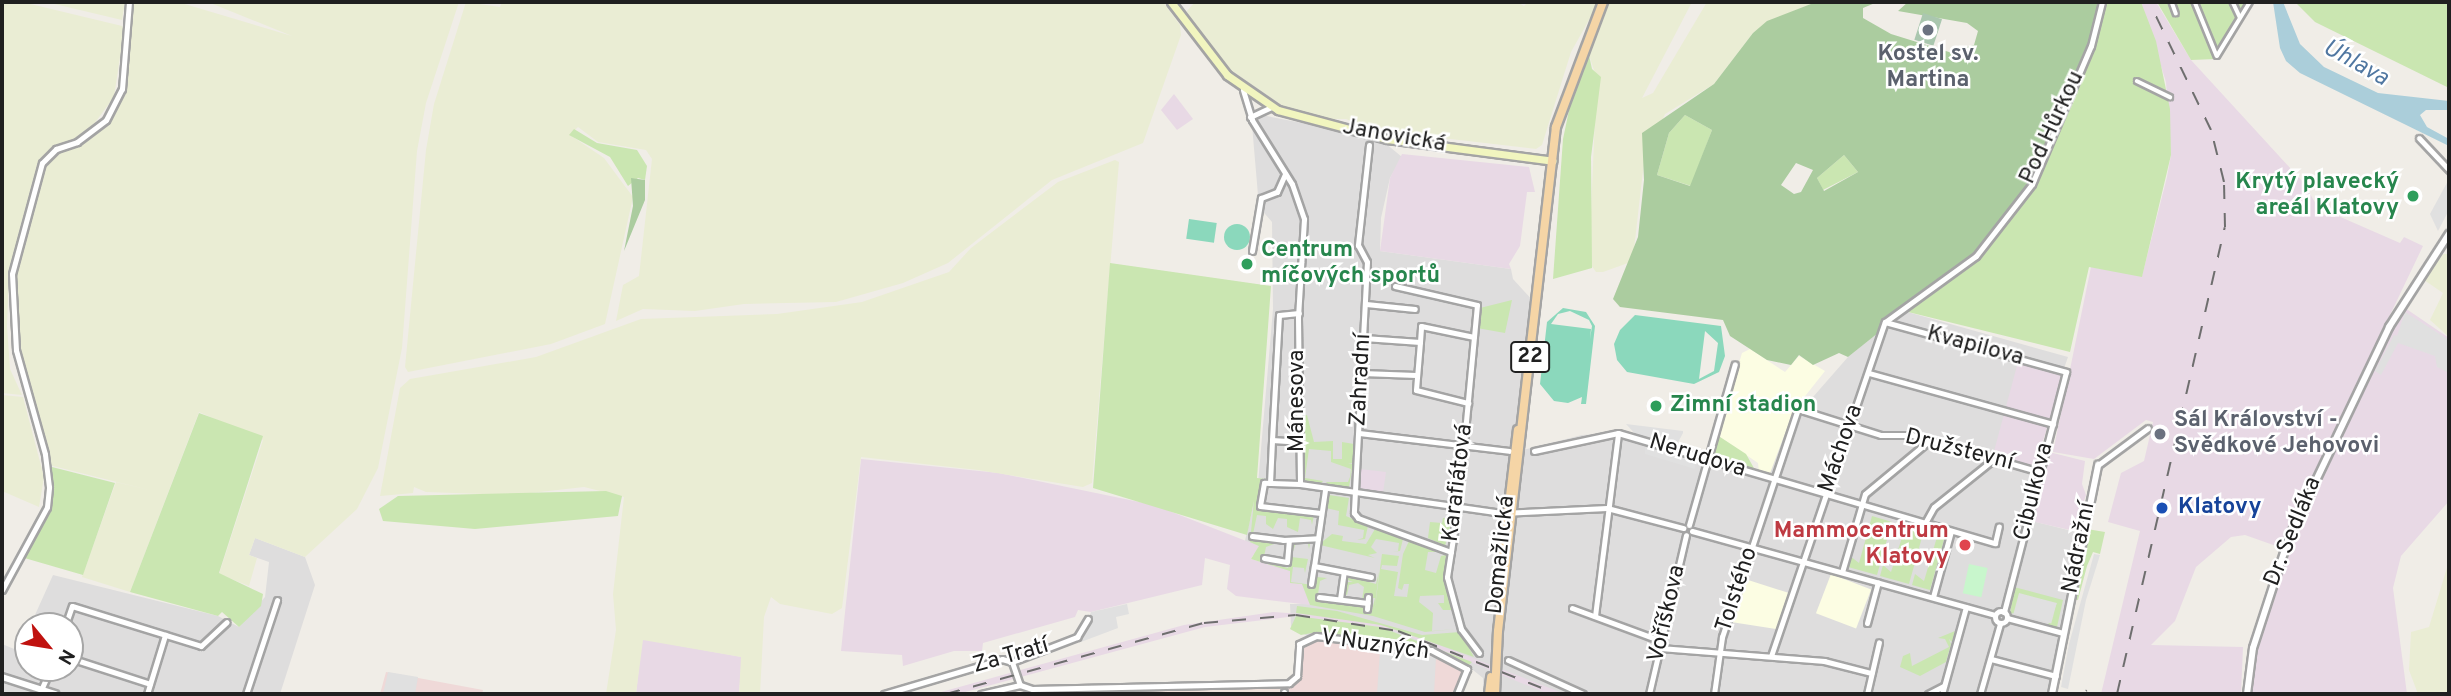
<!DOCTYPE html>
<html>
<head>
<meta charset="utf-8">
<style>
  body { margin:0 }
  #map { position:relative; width:2451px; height:696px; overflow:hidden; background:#f0ede7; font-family:Overpass,sans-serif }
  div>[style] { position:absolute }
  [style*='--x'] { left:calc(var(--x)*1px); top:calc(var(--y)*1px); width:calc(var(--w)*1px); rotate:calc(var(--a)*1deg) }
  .residential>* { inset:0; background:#dedddd }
  .commercial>* { inset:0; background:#efd9d8 }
  .industrial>* { inset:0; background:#e8d9e5 }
  .education>* { inset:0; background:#fcfde3; transform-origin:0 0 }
  .military>* { inset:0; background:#f0e1db }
  .farmland>* { inset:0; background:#eaedd4 }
  .grass>* { inset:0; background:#cae6b1 }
  .forest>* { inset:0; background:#abcc9f }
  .cemetery>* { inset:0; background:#aac7af; transform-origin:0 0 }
  .park>* { inset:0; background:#c8f6cc; transform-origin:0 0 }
  .pitch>* { inset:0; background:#8bd8bc; transform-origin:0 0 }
  .round { border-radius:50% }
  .parking>* { inset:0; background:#e0e0e0; transform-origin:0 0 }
  .water>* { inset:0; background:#abceda }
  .stream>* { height:2px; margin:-1px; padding:0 1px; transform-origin:1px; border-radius:1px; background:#abceda }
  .roads { filter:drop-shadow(2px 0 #a4a4a4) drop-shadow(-2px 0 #a4a4a4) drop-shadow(0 2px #a4a4a4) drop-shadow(0 -2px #a4a4a4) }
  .pedestrian>* { height:3.5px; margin:-1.75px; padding:0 1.75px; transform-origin:1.75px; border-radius:1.75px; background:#fff }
  .minor>* { height:5px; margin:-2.5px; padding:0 2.5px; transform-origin:2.5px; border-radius:2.5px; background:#fff }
  .minor>.ring { margin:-2.5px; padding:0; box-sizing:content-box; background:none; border:5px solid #fff; border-radius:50% }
  .tertiary>* { height:6px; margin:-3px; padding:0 3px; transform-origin:3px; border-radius:3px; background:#fff }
  .secondary>* { height:7px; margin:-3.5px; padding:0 3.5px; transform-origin:3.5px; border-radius:3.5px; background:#f1f5bf }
  .primary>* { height:8px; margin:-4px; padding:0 4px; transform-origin:4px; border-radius:4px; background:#f5d5a6 }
  .rail>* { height:2px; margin-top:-1px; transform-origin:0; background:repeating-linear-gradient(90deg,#6e6e6e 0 14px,transparent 0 28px) }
  .dots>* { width:19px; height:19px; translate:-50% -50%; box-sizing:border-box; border:4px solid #fff; border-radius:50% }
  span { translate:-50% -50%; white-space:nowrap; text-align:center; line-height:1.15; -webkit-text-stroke:5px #fff; paint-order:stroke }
  .shield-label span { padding:2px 5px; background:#fff; border:2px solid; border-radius:5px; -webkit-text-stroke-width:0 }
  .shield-label { font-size:21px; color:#202020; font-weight:700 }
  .worship-label { font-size:23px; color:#5b616d; font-weight:700 }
  .left { translate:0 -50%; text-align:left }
  .street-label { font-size:23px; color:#202020 }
  .leisure-label { font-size:23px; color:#27864d; font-weight:700 }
  .right { translate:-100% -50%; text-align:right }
  .transit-label { font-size:23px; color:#164399; font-weight:700 }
  .health-label { font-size:23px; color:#be3a42; font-weight:700 }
  .water-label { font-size:24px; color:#5077a1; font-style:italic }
  .frame { position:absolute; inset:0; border:4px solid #202020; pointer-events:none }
  .north { position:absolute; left:14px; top:612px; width:70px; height:70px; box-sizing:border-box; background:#fff; border:2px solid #a6a6a6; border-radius:50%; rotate:120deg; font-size:19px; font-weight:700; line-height:28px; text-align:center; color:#202020 }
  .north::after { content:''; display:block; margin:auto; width:24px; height:32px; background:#c0120f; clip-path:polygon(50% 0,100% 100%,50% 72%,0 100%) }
</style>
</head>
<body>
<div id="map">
  <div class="residential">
    <i style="clip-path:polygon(1251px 113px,1379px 138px,1402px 157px,1390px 178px,1381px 218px,1380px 251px,1511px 269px,1513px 279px,1535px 303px,1515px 452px,1582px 435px,1615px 433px,1759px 472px,1795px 410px,1806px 405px,1848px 357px,1904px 311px,2068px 357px,2029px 468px,2041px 481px,2032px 521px,2080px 533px,2052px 694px,1483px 694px,1483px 678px,1468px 666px,1415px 650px,1312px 639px,1291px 626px,1290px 604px,1310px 604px,1258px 560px,1245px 541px,1258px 484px,1273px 309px,1272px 222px,1259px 207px)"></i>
    <i style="clip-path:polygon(255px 538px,305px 557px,315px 585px,280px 694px,2px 694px,2px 644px,19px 651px,28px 631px,28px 668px,70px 668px,70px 626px,30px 626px,53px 575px,218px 616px,239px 627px,265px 597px,269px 562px,249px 555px)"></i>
  </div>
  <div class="commercial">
    <i style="clip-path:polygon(1312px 639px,1415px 650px,1464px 670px,1455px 694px,1287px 694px,1287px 686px,1299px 679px,1301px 648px)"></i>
    <i style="clip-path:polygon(386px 672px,483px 690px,482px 694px,380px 694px)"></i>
  </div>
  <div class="industrial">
    <i style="clip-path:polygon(2141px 2px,2156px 2px,2191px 60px,2303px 182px,2323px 216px,2329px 212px,2400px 243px,2404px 237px,2423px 246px,2279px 547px,2245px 535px,2231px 537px,2196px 567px,2175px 621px,2151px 645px,2243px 647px,2241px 694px,2101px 694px,2140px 531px,2108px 522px,2121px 473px,2144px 461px,2153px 422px,2146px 420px,2094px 459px,2053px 452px,2091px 267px,2142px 276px,2167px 177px,2171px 155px,2166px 82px)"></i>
    <i style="clip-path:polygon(1174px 94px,1193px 119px,1177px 130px,1161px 110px)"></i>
    <i style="clip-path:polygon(1402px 154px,1529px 167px,1535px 192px,1527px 192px,1520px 246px,1509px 264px,1511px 269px,1380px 251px,1390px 178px)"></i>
    <i style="clip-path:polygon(2405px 308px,2449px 338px,2449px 501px,2401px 556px,2393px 588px,2407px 694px,2251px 694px,2256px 648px,2281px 566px,2339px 434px)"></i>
    <i style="clip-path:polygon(2018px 362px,2064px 374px,2036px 463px,2029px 468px,1993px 455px)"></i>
    <i style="clip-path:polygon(2049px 452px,2085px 461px,2082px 484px,2086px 495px,2074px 531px,2031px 521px)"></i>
    <i style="clip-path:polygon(861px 459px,999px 473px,1154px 505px,1259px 546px,1251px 559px,1290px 571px,1290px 582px,1302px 584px,1310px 605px,1236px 596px,1227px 589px,1230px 565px,1205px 558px,1202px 585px,1091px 612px,1078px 610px,1075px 617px,983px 643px,982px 651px,954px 651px,903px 666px,902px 655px,841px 651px)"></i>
    <i style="clip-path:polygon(1360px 469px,1386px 472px,1383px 493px,1359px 488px)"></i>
    <i style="clip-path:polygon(1273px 612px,1344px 617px,1398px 629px,1565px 694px,1548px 694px,1398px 632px,1296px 616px,1205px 627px,958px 694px,934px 694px,1184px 625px)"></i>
    <i style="clip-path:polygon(642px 639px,742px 657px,739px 694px,636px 694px)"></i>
  </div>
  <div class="education">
    <i style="clip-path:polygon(1750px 349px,1785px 372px,1799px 356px,1825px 371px,1802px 400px,1798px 399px,1769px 476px,1759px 472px,1758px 463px,1717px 435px,1742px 353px)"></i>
    <i style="left:1831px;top:574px;width:43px;height:42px;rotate:21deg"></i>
    <i style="clip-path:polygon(1745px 579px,1789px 593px,1776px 629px,1731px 622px)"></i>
  </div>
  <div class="military">
    <i style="clip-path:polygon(1280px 688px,1280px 694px,1008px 694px,1021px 694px)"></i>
  </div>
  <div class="farmland">
    <i style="clip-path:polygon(2px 2px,22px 2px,122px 26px,124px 31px,114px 97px,91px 128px,40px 160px,21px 224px,9px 273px,7px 326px,10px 369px,22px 395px,2px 393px)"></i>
    <i style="clip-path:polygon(46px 2px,125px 2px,122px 20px)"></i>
    <i style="clip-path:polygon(132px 2px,178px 2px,292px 36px,208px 2px,459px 2px,426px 103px,417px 151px,402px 348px,378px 468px,357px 509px,305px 557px,255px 538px,249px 555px,257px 558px,249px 586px,219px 574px,263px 440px,199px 412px,130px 592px,82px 577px,116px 482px,153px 491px,49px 465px,17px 342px,16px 271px,43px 167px,55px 154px,92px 135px,119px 103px,128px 61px)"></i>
    <i style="clip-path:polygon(466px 2px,500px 7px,502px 2px,1163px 2px,1180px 25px,1181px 35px,1143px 143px,1052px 180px,948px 263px,903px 283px,836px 302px,744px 304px,695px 311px,643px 309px,616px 321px,623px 285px,639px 276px,652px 159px,646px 150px,598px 142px,578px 127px,570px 135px,604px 158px,633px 197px,605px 324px,551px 344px,408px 372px,405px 367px,426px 150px,434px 104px)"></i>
    <i style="clip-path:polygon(1195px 2px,1517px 2px,1524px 6px,1528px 2px,1599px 2px,1571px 52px,1542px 145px,1536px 149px,1373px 130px,1346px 119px,1328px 119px,1283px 106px,1228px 68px,1188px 17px,1187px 11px)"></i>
    <i style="clip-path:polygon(1609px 2px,1692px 2px,1642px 98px,1653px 93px,1707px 2px,1816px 2px,1767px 22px,1753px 33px,1714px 84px,1665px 114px,1644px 162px,1634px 249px,1628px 263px,1603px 272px,1596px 272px,1589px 262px,1595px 117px,1595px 73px,1589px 55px)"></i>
    <i style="clip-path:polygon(1115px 160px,1119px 162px,1092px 483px,1083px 487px,978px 470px,861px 457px,842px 608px,832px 614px,780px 604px,771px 597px,764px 617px,760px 694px,739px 694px,741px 657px,643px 640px,636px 694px,606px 694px,616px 630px,613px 594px,624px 497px,584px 487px,513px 495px,426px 492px,414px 487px,413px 493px,380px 496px,400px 388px,410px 379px,536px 357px,641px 319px,777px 314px,862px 302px,949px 272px,971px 248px,1058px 182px)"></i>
    <i style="clip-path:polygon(2443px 254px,2449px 254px,2449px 337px,2430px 320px,2443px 293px,2424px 280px)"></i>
    <i style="clip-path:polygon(2px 395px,23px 397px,44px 477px,39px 507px,2px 491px)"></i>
    <i style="clip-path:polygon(2449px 561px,2449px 694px,2418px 694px,2409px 670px,2411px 632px,2429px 627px)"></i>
  </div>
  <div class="grass">
    <i style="clip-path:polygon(2104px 2px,2141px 2px,2156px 41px,2170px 109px,2171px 155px,2142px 277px,2089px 267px,2070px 352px,1904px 311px,1993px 240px,2085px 68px)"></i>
    <i style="clip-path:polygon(2157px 2px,2250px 2px,2216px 59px,2191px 60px)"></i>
    <i style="clip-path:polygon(2295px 2px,2449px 2px,2449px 88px,2315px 22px)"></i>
    <i style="clip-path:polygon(1589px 55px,1592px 69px,1601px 77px,1591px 157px,1592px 268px,1553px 279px,1563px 139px,1572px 96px)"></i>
    <i style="clip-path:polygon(1685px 115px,1712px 130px,1691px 186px,1657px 175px,1669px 133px)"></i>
    <i style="clip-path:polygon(574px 129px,597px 143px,637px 150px,647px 166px,645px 180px,638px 178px,628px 186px,610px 157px,569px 135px)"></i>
    <i style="clip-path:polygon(1844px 155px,1858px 172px,1823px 190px,1817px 178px)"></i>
    <i style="clip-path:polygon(1110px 263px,1271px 286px,1257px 478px,1267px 479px,1260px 481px,1258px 504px,1265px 510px,1314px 515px,1312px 525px,1311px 520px,1300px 518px,1298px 532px,1287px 527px,1287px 519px,1278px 518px,1273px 529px,1266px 524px,1266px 516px,1257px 515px,1253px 534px,1274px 544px,1266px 547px,1263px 561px,1288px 568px,1293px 541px,1311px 539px,1309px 549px,1308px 544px,1296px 543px,1291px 557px,1308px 559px,1305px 573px,1304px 568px,1293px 567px,1291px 582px,1313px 585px,1318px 569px,1317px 577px,1327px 578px,1320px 581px,1317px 601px,1363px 605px,1372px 610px,1375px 598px,1362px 600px,1364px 587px,1358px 583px,1349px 585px,1347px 595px,1343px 594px,1345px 582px,1353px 582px,1345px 579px,1349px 576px,1376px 584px,1379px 572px,1374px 614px,1382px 554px,1399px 556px,1397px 566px,1382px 565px,1381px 569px,1398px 572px,1394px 596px,1407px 597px,1409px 584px,1404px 584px,1402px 590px,1398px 588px,1403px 554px,1409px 541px,1440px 552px,1428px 552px,1425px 570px,1436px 573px,1441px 556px,1446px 555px,1445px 584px,1452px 610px,1443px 610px,1438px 603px,1444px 603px,1444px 595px,1420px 596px,1419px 602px,1433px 613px,1432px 631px,1455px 629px,1425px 632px,1373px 616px,1310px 605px,1302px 584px,1290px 583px,1290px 571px,1251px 559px,1259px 546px,1250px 542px,1254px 501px,1247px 535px,1093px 488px)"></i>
    <i style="clip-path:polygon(1512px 300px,1505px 333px,1477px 328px,1480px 308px)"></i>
    <i style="clip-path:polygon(199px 413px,263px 436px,219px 573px,263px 594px,261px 606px,239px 627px,222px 612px,218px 616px,130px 592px)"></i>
    <i style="clip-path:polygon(1307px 415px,1314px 442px,1333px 441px,1333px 459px,1342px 459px,1342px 442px,1354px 444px,1353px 463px,1348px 463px,1353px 464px,1349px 487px,1330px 487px,1326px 482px,1348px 482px,1350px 477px,1351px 469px,1331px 462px,1331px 451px,1309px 449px,1305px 478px,1323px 481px,1320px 485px,1303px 480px,1301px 417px)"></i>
    <i style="clip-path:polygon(1717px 435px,1746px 454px,1755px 470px,1711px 458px)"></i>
    <i style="clip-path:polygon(48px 466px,115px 483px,83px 575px,21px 557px,44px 516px)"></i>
    <i style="clip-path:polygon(606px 491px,622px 496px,618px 516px,475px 529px,383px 521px,379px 509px,398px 496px)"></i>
    <i style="clip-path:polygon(1329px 495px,1349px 498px,1346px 516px,1368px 526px,1365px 539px,1357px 540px,1363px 538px,1364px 530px,1338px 525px,1339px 511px,1326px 508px)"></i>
    <i style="clip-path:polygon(1872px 516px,1892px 522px,1877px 575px,1848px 567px,1850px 556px,1859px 563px)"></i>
    <i style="clip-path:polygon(1443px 518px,1452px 519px,1445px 546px,1428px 538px,1430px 522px,1442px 523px)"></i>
    <i style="clip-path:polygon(1895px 522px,1924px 530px,1909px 584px,1880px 576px,1883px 565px,1891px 572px,1905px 528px)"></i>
    <i style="clip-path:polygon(1928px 528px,1945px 536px,1930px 590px,1912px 585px,1915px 574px,1924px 581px,1937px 537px,1926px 533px)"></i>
    <i style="clip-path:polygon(1375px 529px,1403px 539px,1400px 551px,1392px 552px,1398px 551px,1399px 543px,1376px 539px,1371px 547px,1377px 553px,1368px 555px,1375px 558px,1320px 545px,1321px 538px,1322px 542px,1332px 534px,1343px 536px,1342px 541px,1366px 544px)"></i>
    <i style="clip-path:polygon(2087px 529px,2105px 532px,2100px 554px,2093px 552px,2087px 566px,2078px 600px,2072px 599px)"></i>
    <i style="clip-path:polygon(2014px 587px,2063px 600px,2057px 627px,2048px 625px,2057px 603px,2010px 614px)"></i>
    <i style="clip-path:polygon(1297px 606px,1337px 611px,1422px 635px,1460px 632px,1474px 657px,1381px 625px,1296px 613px)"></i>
    <i style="clip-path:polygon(1296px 616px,1380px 627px,1472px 662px,1469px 665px,1421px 645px,1312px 633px,1301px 635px,1290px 629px)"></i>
    <i style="clip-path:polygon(1955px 631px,1952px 642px,1949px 639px,1951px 644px,1946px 662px,1920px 676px,1900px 667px,1903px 656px,1910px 653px,1912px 666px,1949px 647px,1945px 639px,1938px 638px)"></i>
  </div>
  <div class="forest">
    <i style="clip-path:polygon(evenodd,1816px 2px,1875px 3px,1863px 8px,1863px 18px,1891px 34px,1949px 52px,1974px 45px,1978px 31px,1967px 23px,1898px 11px,1908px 2px,2104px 2px,2085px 68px,2034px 181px,1994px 240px,1848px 357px,1839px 353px,1813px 365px,1799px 355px,1791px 365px,1767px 360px,1730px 336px,1723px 320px,1620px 307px,1613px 299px,1638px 237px,1644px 180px,1642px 133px,1714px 84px,1753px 33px,1767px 21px,1816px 2px,1685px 115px,1712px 130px,1690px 186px,1657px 175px,1669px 133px,1685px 115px,1816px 2px,1844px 155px,1858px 172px,1824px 191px,1817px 178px,1844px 155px,1816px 2px,1796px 163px,1813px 170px,1801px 192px,1794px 194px,1781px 185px,1796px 163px)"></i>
    <i style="clip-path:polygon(631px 178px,645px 180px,645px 200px,624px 251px,633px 206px)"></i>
  </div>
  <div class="cemetery">
    <i style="left:1923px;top:13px;width:20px;height:28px;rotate:18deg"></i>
  </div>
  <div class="park">
    <i style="left:1969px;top:564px;width:19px;height:30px;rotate:12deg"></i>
  </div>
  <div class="pitch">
    <i style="left:1189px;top:219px;width:28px;height:20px;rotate:8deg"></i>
    <i class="round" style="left:1224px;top:224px;width:26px;height:26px"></i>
    <i style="clip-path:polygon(evenodd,1563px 308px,1586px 312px,1595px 326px,1586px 404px,1581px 404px,1582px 397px,1568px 403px,1554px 401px,1540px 384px,1547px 322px,1563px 308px,1570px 311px,1589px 320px,1592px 326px,1590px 339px,1591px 329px,1551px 324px,1558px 314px,1570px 311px)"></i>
    <i style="clip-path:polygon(evenodd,1635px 315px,1721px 326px,1725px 356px,1719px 372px,1694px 384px,1627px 372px,1617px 360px,1614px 344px,1620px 330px,1635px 315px,1705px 331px,1718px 343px,1714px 371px,1699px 379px,1705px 331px)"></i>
  </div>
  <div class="parking">
    <i style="clip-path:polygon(2449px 179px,2449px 210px,2438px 231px,2430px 214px)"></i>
    <i style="clip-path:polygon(2405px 312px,2449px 340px,2449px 373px,2437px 367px,2435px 356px,2398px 343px,2381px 375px,2375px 371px,2394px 335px,2397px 336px)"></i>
    <i style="clip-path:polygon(1626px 424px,1683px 431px,1683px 433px,1675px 448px,1660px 443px,1662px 438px,1658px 443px,1638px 437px)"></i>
    <i style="clip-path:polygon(1645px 443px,1695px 459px,1695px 469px,1645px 454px)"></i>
    <i style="clip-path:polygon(2094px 554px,2100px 555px,2086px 600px,2068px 689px,2061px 687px,2069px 644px)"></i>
    <i style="left:2019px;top:593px;width:39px;height:21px;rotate:15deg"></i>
    <i style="clip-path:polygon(1127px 604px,1129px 614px,1116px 617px,1118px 628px,1081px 642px,1091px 612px)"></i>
    <i style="clip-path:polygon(1380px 650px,1436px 657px,1434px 694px,1377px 694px)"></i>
    <i style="clip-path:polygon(388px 672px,418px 677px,415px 694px,383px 694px)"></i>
  </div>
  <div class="water">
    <i style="clip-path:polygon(2273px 2px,2283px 2px,2300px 44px,2324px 67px,2378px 93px,2449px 101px,2449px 110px,2426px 110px,2420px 115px,2427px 127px,2449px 139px,2449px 146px,2300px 73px,2286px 61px,2280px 48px)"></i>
  </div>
  <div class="stream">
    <i style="--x:1178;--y:4;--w:5;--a:-22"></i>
  </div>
  <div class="roads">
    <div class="pedestrian">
      <i style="--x:2172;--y:2;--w:12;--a:70"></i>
      <i style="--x:2195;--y:2;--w:58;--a:67.8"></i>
      <i style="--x:2233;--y:2;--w:17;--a:65"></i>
      <i style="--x:2217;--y:56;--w:63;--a:-58.6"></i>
      <i style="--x:2137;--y:81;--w:37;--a:26"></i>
    </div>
    <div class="minor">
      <i style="--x:1243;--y:90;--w:31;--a:73"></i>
      <i style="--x:1252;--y:120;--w:75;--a:58"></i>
      <i style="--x:1292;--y:184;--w:37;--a:71"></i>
      <i style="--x:1304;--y:219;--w:99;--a:93.5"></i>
      <i style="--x:1298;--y:318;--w:166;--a:89.3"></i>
      <i style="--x:1300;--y:484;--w:204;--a:8.2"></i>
      <i style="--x:1502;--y:513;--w:105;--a:-2.7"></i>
      <i style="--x:1607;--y:508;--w:79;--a:14.7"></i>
      <i style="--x:1250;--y:117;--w:23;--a:-25"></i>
      <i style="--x:2419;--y:138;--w:44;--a:46.8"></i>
      <i style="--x:1369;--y:145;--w:101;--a:96.3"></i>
      <i style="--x:1358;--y:245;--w:19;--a:62"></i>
      <i style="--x:1367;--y:262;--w:251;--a:93"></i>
      <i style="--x:1354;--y:513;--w:6;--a:51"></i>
      <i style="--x:1358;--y:518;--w:99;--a:20.1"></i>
      <i style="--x:1252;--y:251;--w:54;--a:-80.4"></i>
      <i style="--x:1261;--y:198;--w:17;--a:-21"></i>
      <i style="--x:1277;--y:192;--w:20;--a:-66"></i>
      <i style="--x:1395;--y:286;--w:84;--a:13"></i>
      <i style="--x:1477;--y:305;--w:202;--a:95.4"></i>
      <i style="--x:1458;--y:506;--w:72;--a:98.8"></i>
      <i style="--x:1447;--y:577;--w:54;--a:74.9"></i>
      <i style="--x:1461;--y:629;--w:30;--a:53"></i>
      <i style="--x:1366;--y:304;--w:49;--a:5.8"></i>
      <i style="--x:1885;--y:322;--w:188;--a:15.4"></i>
      <i style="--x:2066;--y:372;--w:248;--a:104.5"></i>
      <i style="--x:1885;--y:322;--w:112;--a:-36"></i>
      <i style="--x:1976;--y:256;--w:91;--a:-52.1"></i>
      <i style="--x:2032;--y:184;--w:150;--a:-66.9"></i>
      <i style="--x:2091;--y:46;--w:45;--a:-76"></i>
      <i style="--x:1364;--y:338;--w:56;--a:4.1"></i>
      <i style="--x:1420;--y:342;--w:16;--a:-86"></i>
      <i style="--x:1421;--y:326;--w:54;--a:11.7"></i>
      <i style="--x:1420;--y:342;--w:48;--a:94.8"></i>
      <i style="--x:1416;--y:390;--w:54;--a:14"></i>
      <i style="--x:1362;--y:373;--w:54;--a:2.1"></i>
      <i style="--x:1869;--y:373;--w:191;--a:15.5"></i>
      <i style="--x:1359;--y:433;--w:151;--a:6.8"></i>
      <i style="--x:1272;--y:440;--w:125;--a:-86.8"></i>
      <i style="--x:1279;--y:315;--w:20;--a:-6"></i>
      <i style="--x:1534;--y:451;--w:86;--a:-12.1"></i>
      <i style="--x:1618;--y:433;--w:393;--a:16.3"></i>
      <i style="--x:1995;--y:543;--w:17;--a:-77"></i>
      <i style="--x:2098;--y:465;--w:62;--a:-36.5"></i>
      <i style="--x:1270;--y:483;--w:43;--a:-87.3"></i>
      <i style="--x:1272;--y:440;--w:26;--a:4"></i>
      <i style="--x:1300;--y:484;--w:36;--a:-178"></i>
      <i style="--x:1264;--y:483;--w:23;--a:100"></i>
      <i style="--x:1260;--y:506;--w:61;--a:6.5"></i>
      <i style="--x:1325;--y:490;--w:77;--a:98.2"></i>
      <i style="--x:1314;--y:566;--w:58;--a:10.9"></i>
      <i style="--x:1925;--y:523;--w:18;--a:-61"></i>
      <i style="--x:1934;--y:507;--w:77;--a:-38.7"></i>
      <i style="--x:1689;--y:525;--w:167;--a:-74.1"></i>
      <i style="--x:1692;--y:531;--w:314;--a:15.5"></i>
      <i style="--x:1252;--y:536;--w:31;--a:7"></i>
      <i style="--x:1283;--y:540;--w:35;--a:-3"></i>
      <i style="--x:1264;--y:558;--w:23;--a:10"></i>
      <i style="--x:1287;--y:562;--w:22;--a:-85"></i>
      <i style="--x:1842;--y:572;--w:81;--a:-73.6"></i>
      <i style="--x:1865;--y:494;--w:85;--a:-39.7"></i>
      <i style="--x:1311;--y:584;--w:18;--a:-81"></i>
      <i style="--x:2;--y:590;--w:94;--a:-61.5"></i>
      <i style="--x:47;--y:507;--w:20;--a:-84"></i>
      <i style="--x:49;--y:487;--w:33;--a:-97"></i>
      <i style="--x:45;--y:454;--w:108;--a:-105.6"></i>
      <i style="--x:16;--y:350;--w:76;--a:-93"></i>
      <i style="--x:12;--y:274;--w:115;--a:-74.9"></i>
      <i style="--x:42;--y:163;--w:20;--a:-45"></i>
      <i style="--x:56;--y:149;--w:22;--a:-18"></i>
      <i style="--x:77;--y:142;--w:36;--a:-37"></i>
      <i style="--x:106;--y:120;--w:35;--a:-63"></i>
      <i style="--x:122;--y:89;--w:87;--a:-85.4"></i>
      <i style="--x:1319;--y:597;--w:49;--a:7"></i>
      <i style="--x:1933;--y:597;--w:68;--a:-74.7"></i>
      <i style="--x:1340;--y:599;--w:27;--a:-82"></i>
      <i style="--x:1572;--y:608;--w:95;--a:20.3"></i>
      <i style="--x:1367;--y:609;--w:12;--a:-85"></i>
      <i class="ring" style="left:1995px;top:611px;width:7px;height:7px"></i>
      <i style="--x:1595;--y:616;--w:184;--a:-82.8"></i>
      <i style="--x:2007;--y:618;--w:58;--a:15"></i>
      <i style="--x:1867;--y:623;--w:42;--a:-75"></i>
      <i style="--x:65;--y:626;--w:21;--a:-71"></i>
      <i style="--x:72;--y:606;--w:135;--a:17.2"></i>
      <i style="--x:201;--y:646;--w:35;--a:-43"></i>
      <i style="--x:1660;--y:648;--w:165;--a:4.5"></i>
      <i style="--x:1824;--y:661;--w:49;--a:14.3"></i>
      <i style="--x:1771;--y:656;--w:353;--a:-71.2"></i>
      <i style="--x:70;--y:658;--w:84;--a:18"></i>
      <i style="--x:1991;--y:659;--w:67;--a:14.7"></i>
      <i style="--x:1508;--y:660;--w:82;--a:24.4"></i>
      <i style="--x:1012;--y:662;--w:70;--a:-21"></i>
      <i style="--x:1077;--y:637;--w:21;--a:-59"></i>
      <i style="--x:1012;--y:662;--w:24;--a:71"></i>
      <i style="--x:41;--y:690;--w:24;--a:-66"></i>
      <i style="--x:1284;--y:692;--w:2;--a:90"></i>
      <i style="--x:147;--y:694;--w:62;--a:-73"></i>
      <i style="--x:246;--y:694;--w:99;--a:-71.7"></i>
      <i style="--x:884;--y:694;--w:123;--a:-16.5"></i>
      <i style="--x:1002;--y:659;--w:10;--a:17"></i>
      <i style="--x:981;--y:694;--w:40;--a:-13"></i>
      <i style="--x:1020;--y:685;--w:13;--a:18"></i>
      <i style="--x:1032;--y:689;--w:257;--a:-1.3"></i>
      <i style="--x:1289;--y:683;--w:11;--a:-41"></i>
      <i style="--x:1297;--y:676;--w:32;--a:-86"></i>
      <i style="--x:1299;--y:644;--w:19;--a:-25"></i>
      <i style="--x:1316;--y:636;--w:116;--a:6.9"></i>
      <i style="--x:1431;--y:650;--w:41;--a:27.8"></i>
      <i style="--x:1467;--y:669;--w:27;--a:112"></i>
      <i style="--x:1649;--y:694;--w:163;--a:-76.9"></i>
      <i style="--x:1714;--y:694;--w:58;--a:-82"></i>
      <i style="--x:1722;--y:637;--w:240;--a:-71.6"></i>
      <i style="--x:1798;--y:409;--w:87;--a:17.4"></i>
      <i style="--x:1881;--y:435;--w:31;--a:0"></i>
      <i style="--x:1912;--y:435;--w:133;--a:16.1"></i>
      <i style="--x:1867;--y:694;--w:53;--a:-77"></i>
      <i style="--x:1928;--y:694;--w:18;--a:-27"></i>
      <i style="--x:1942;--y:694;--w:90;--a:-74.6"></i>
      <i style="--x:1980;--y:694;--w:73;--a:-74.1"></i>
    </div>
    <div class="tertiary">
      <i style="--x:2;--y:677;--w:56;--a:17.8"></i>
      <i style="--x:2052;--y:694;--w:234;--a:-78.6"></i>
      <i style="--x:2247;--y:694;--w:46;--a:-82.6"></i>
      <i style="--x:2253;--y:648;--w:117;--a:-72"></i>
      <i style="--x:2289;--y:537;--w:233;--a:-64.5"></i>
      <i style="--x:2389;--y:327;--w:111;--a:-57.2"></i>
    </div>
    <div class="secondary">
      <i style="--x:1171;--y:2;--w:92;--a:52.5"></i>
      <i style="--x:1227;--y:75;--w:62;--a:34.5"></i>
      <i style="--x:1278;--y:110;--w:113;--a:14.9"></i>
      <i style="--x:1387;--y:139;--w:167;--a:7.5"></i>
    </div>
    <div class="primary">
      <i style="--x:1500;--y:580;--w:151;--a:-83.2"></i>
      <i style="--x:1489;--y:694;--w:17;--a:-83"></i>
      <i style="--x:1495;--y:694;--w:63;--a:-87.3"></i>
      <i style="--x:1498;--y:631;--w:507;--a:-83.44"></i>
      <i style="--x:1556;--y:127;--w:134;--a:-69.4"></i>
    </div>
  </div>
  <div class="rail">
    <i style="--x:2086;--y:691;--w:1;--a:-45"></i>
    <i style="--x:946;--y:694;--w:268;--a:-15.4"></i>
    <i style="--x:1204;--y:623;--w:92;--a:-5"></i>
    <i style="--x:1296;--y:615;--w:103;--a:8.9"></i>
    <i style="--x:1398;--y:631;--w:171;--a:21.6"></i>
    <i style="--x:2117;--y:694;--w:479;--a:-77"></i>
    <i style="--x:2225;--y:227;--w:45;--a:-91.3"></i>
    <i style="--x:2224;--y:182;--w:54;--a:-104"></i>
    <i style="--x:2211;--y:130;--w:142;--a:-115.8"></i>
  </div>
  <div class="dots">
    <i style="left:1928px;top:30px;background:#6b7280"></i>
    <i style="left:2413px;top:196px;background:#2e9e5b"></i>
    <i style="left:1247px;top:264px;background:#2e9e5b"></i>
    <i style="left:1656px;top:406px;background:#2e9e5b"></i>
    <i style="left:2160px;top:434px;background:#6b7280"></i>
    <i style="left:2162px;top:508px;background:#1a4fb4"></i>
    <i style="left:1965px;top:545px;background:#e0444e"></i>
  </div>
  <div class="shield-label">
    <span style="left:1530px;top:357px">22</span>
  </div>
  <div class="worship-label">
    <span style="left:1928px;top:68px">Kostel sv.<br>Martina</span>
    <span class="left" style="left:2174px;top:434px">Sál Království -<br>Svědkové Jehovovi</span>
  </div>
  <div class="street-label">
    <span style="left:2053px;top:128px;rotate:-65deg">Pod Hůrkou</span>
    <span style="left:1394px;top:137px;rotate:10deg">Janovická</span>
    <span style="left:1975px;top:347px;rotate:15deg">Kvapilova</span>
    <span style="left:1362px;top:380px;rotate:-87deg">Zahradní</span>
    <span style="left:1298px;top:401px;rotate:-90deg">Mánesova</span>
    <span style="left:1842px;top:449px;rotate:-71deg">Máchova</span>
    <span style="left:1959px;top:451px;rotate:14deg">Družstevní</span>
    <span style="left:1697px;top:457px;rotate:17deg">Nerudova</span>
    <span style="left:1459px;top:483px;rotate:-83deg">Karafiátová</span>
    <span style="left:2035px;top:492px;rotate:-76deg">Cibulkova</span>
    <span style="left:2294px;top:532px;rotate:-68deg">Dr. Sedláka</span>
    <span style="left:2080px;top:548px;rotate:-79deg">Nádražní</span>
    <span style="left:1502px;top:555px;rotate:-84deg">Domažlická</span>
    <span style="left:1738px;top:590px;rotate:-72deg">Tolstého</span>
    <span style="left:1668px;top:614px;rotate:-77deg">Voříškova</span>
    <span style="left:1375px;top:646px;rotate:8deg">V Nuzných</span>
    <span style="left:1011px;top:657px;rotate:-16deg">Za Tratí</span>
  </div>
  <div class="leisure-label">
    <span class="right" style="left:2399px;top:196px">Krytý plavecký<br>areál Klatovy</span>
    <span class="left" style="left:1261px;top:264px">Centrum<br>míčových sportů</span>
    <span class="left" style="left:1670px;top:406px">Zimní stadion</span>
  </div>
  <div class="transit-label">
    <span class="left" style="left:2178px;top:508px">Klatovy</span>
  </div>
  <div class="health-label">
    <span class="right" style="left:1949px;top:545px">Mammocentrum<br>Klatovy</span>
  </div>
  <div class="water-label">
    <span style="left:2355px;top:64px;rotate:29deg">Úhlava</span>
  </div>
  <div class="frame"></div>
  <div class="north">N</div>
</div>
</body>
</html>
